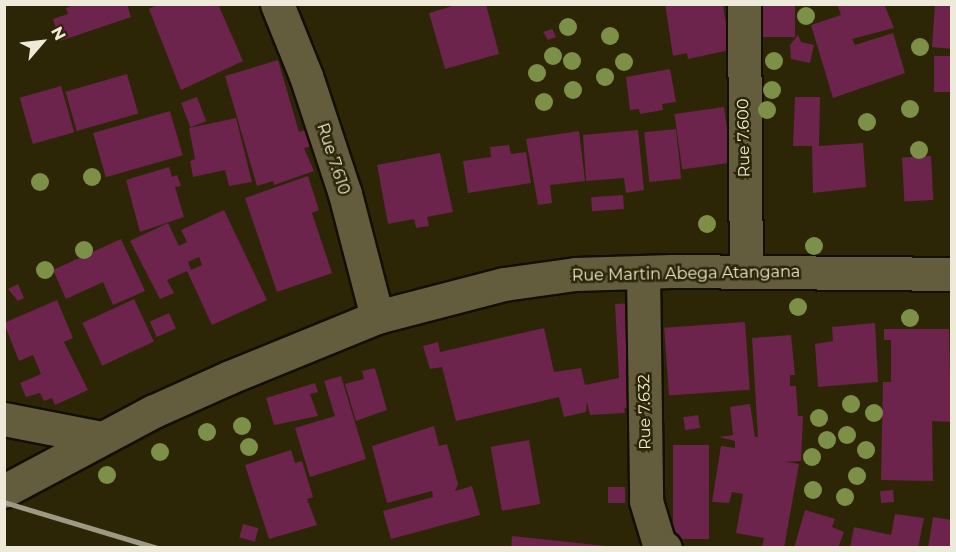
<!DOCTYPE html>
<html>
<head>
<meta charset="utf-8">
<style>
  body { margin:0 }
  #map { position:relative; width:956px; height:552px; overflow:hidden; background:#2c2607; font-family:Montserrat,sans-serif }
  div>[style] { position:absolute }
  [style*='--x'] { left:calc(var(--x)*1px); top:calc(var(--y)*1px); width:calc(var(--w)*1px); rotate:calc(var(--a)*1deg) }
  .building>* { inset:0; background:#6c234c; transform-origin:0 0 }
  .roads { filter:drop-shadow(2px 0 #130f00) drop-shadow(-2px 0 #130f00) drop-shadow(0 2px #130f00) drop-shadow(0 -2px #130f00) }
  .street>* { height:33px; margin:-16.5px; padding:0 16.5px; transform-origin:16.5px; border-radius:16.5px; background:#635d3d }
  .secondary>* { height:33px; margin:-16.5px; padding:0 16.5px; transform-origin:16.5px; border-radius:16.5px; background:#635d3d }
  .rail>* { height:4.5px; margin:-2.25px; padding:0 2.25px; transform-origin:2.25px; border-radius:2.25px; background:#9d9982 }
  .trees>* { width:18px; height:18px; margin:-9px; border-radius:50%; background:#7c9047 }
  span { translate:-50% -50%; white-space:nowrap; text-align:center; line-height:1.15; -webkit-text-stroke:5px #2c2607; paint-order:stroke }
  .street-label { font-size:16px; color:#edead9 }
  .frame { position:absolute; inset:0; border:6px solid #edead9; pointer-events:none }
  .north { position:absolute; left:12px; top:12px; width:60px; height:60px; -webkit-text-stroke:4px #2c2607; paint-order:stroke; rotate:62deg; font-size:16px; font-weight:700; line-height:24px; text-align:center; color:#edead9 }
  .north::after { content:''; display:block; margin:auto; width:21px; height:27px; background:#edead9; clip-path:polygon(50% 0,100% 100%,50% 72%,0 100%) }
</style>
</head>
<body>
<div id="map">
  <div class="building">
    <i style="clip-path:polygon(77px 4px,127px 4px,131px 17px,60px 41px,53px 19px,68px 14px,66px 8px)"></i>
    <i style="clip-path:polygon(159px 4px,218px 4px,243px 61px,181px 90px,149px 9px)"></i>
    <i style="clip-path:polygon(459px 4px,486px 4px,499px 54px,445px 69px,429px 13px)"></i>
    <i style="clip-path:polygon(665px 4px,723px 4px,730px 50px,688px 59px,687px 53px,673px 56px)"></i>
    <i style="left:753px;top:4px;width:42px;height:33px"></i>
    <i style="clip-path:polygon(837px 4px,884px 4px,894px 28px,852px 39px,855px 45px,893px 33px,905px 73px,833px 98px,811px 25px,841px 15px)"></i>
    <i style="clip-path:polygon(935px 4px,951px 4px,951px 49px,932px 47px)"></i>
    <i style="clip-path:polygon(552px 29px,556px 37px,548px 40px,543px 32px)"></i>
    <i style="clip-path:polygon(798px 35px,801px 42px,814px 45px,810px 63px,791px 59px,790px 45px)"></i>
    <i style="left:951px;top:56px;width:36px;height:17px;rotate:90deg"></i>
    <i style="clip-path:polygon(278px 60px,299px 132px,308px 129px,313px 146px,304px 148px,314px 171px,274px 185px,273px 181px,257px 186px,225px 76px)"></i>
    <i style="clip-path:polygon(670px 69px,676px 102px,662px 104px,663px 110px,640px 114px,639px 109px,630px 110px,626px 77px)"></i>
    <i style="left:127px;top:74px;width:41px;height:64px;rotate:74deg"></i>
    <i style="left:61px;top:86px;width:48px;height:43px;rotate:74deg"></i>
    <i style="left:197px;top:97px;width:26px;height:17px;rotate:69deg"></i>
    <i style="clip-path:polygon(795px 97px,820px 97px,819px 146px,863px 143px,866px 187px,813px 193px,812px 146px,793px 146px)"></i>
    <i style="left:724px;top:107px;width:56px;height:50px;rotate:82deg"></i>
    <i style="left:170px;top:111px;width:46px;height:80px;rotate:74deg"></i>
    <i style="clip-path:polygon(236px 118px,252px 182px,229px 186px,225px 170px,193px 177px,190px 161px,195px 159px,189px 128px)"></i>
    <i style="left:676px;top:129px;width:50px;height:32px;rotate:84deg"></i>
    <i style="clip-path:polygon(638px 130px,644px 190px,626px 193px,624px 178px,586px 181px,583px 135px)"></i>
    <i style="clip-path:polygon(579px 131px,585px 181px,550px 185px,552px 203px,538px 205px,526px 139px)"></i>
    <i style="clip-path:polygon(509px 145px,511px 154px,526px 152px,531px 183px,468px 193px,463px 161px,491px 157px,490px 147px)"></i>
    <i style="clip-path:polygon(440px 153px,453px 212px,427px 217px,429px 226px,416px 228px,414px 219px,388px 224px,377px 165px)"></i>
    <i style="left:931px;top:156px;width:44px;height:29px;rotate:87deg"></i>
    <i style="clip-path:polygon(169px 167px,172px 177px,177px 175px,181px 186px,175px 187px,184px 217px,140px 232px,126px 180px)"></i>
    <i style="clip-path:polygon(308px 176px,319px 210px,312px 213px,332px 273px,277px 292px,245px 198px)"></i>
    <i style="left:623px;top:195px;width:14px;height:32px;rotate:86deg"></i>
    <i style="clip-path:polygon(evenodd,224px 210px,267px 300px,212px 325px,187px 271px,167px 280px,174px 293px,160px 299px,130px 241px,168px 223px,179px 246px,187px 242px,181px 230px,224px 210px,199px 257px,202px 265px,191px 270px,188px 262px,199px 257px)"></i>
    <i style="clip-path:polygon(121px 239px,145px 291px,113px 305px,103px 282px,66px 299px,53px 270px)"></i>
    <i style="clip-path:polygon(18px 284px,24px 298px,18px 301px,8px 289px)"></i>
    <i style="left:134px;top:299px;width:47px;height:57px;rotate:65deg"></i>
    <i style="clip-path:polygon(57px 300px,73px 338px,64px 342px,88px 390px,55px 405px,52px 398px,44px 401px,40px 393px,26px 397px,20px 383px,41px 374px,33px 355px,19px 361px,4px 323px)"></i>
    <i style="clip-path:polygon(633px 303px,638px 402px,624px 409px,625px 413px,590px 415px,587px 402px,586px 412px,564px 417px,559px 397px,456px 421px,442px 367px,430px 369px,423px 346px,438px 342px,440px 352px,544px 328px,554px 372px,581px 368px,585px 385px,619px 378px,615px 304px)"></i>
    <i style="left:169px;top:313px;width:17px;height:21px;rotate:66deg"></i>
    <i style="left:745px;top:322px;width:68px;height:81px;rotate:86deg"></i>
    <i style="clip-path:polygon(875px 323px,878px 382px,818px 387px,815px 344px,833px 341px,832px 327px)"></i>
    <i style="clip-path:polygon(884px 329px,949px 329px,951px 422px,932px 421px,933px 481px,881px 480px,883px 382px,891px 382px,891px 340px,884px 340px)"></i>
    <i style="clip-path:polygon(791px 335px,795px 375px,790px 375px,790px 386px,796px 386px,798px 416px,803px 416px,801px 461px,786px 462px,799px 464px,784px 548px,762px 548px,764px 538px,736px 533px,743px 494px,732px 492px,729px 503px,712px 502px,721px 446px,735px 448px,735px 441px,719px 437px,733px 435px,730px 407px,750px 404px,755px 437px,758px 437px,752px 338px)"></i>
    <i style="clip-path:polygon(375px 368px,387px 410px,356px 421px,345px 384px,364px 379px,362px 371px)"></i>
    <i style="clip-path:polygon(341px 376px,366px 459px,310px 477px,295px 428px,335px 416px,324px 381px)"></i>
    <i style="clip-path:polygon(315px 383px,318px 392px,310px 394px,318px 416px,274px 425px,266px 398px)"></i>
    <i style="left:698px;top:415px;width:13px;height:15px;rotate:81deg"></i>
    <i style="clip-path:polygon(434px 426px,439px 446px,447px 444px,458px 484px,455px 491px,472px 486px,480px 515px,391px 539px,383px 511px,433px 497px,432px 491px,387px 503px,372px 446px)"></i>
    <i style="left:529px;top:440px;width:65px;height:39px;rotate:80deg"></i>
    <i style="left:673px;top:445px;width:36px;height:94px"></i>
    <i style="clip-path:polygon(291px 450px,295px 463px,302px 461px,313px 497px,307px 499px,317px 525px,269px 539px,245px 465px)"></i>
    <i style="left:608px;top:487px;width:17px;height:16px"></i>
    <i style="left:893px;top:490px;width:12px;height:13px;rotate:85deg"></i>
    <i style="clip-path:polygon(805px 510px,835px 519px,832px 527px,844px 532px,838px 548px,794px 548px)"></i>
    <i style="clip-path:polygon(895px 514px,924px 518px,918px 548px,850px 548px,854px 527px,891px 535px)"></i>
    <i style="clip-path:polygon(933px 517px,951px 520px,951px 548px,928px 548px)"></i>
    <i style="left:243px;top:524px;width:16px;height:14px;rotate:15deg"></i>
    <i style="clip-path:polygon(512px 536px,606px 546px,606px 548px,511px 548px)"></i>
  </div>
  <div class="roads">
    <div class="street">
      <i style="--x:277;--y:4;--w:78;--a:68.1"></i>
      <i style="--x:306;--y:76;--w:124;--a:71.7"></i>
      <i style="--x:345;--y:194;--w:127;--a:75.4"></i>
      <i style="--x:744;--y:4;--w:267;--a:89.6"></i>
      <i style="--x:643;--y:272;--w:229;--a:89.2"></i>
      <i style="--x:646;--y:501;--w:45;--a:73.2"></i>
      <i style="--x:659;--y:544;--w:7;--a:34"></i>
      <i style="--x:4;--y:419;--w:99;--a:11.1"></i>
    </div>
    <div class="secondary">
      <i style="--x:4;--y:491;--w:170;--a:-28.1"></i>
      <i style="--x:154;--y:411;--w:83;--a:-24.1"></i>
      <i style="--x:230;--y:377;--w:159;--a:-22.2"></i>
      <i style="--x:377;--y:317;--w:131;--a:-14.6"></i>
      <i style="--x:504;--y:284;--w:72;--a:-8"></i>
      <i style="--x:575;--y:274;--w:97;--a:-1.8"></i>
      <i style="--x:672;--y:271;--w:280;--a:0.6"></i>
    </div>
  </div>
  <div class="rail">
    <i style="--x:4;--y:502;--w:160;--a:16.7"></i>
  </div>
  <div class="trees">
    <i style="left:806px;top:16px"></i>
    <i style="left:568px;top:27px"></i>
    <i style="left:610px;top:36px"></i>
    <i style="left:920px;top:47px"></i>
    <i style="left:553px;top:56px"></i>
    <i style="left:572px;top:61px"></i>
    <i style="left:774px;top:61px"></i>
    <i style="left:624px;top:62px"></i>
    <i style="left:537px;top:73px"></i>
    <i style="left:605px;top:77px"></i>
    <i style="left:573px;top:90px"></i>
    <i style="left:772px;top:90px"></i>
    <i style="left:544px;top:102px"></i>
    <i style="left:910px;top:109px"></i>
    <i style="left:767px;top:110px"></i>
    <i style="left:867px;top:122px"></i>
    <i style="left:919px;top:150px"></i>
    <i style="left:92px;top:177px"></i>
    <i style="left:40px;top:182px"></i>
    <i style="left:707px;top:224px"></i>
    <i style="left:814px;top:246px"></i>
    <i style="left:84px;top:250px"></i>
    <i style="left:45px;top:270px"></i>
    <i style="left:798px;top:307px"></i>
    <i style="left:910px;top:318px"></i>
    <i style="left:851px;top:404px"></i>
    <i style="left:874px;top:413px"></i>
    <i style="left:819px;top:418px"></i>
    <i style="left:242px;top:426px"></i>
    <i style="left:207px;top:432px"></i>
    <i style="left:847px;top:435px"></i>
    <i style="left:827px;top:440px"></i>
    <i style="left:249px;top:447px"></i>
    <i style="left:866px;top:450px"></i>
    <i style="left:160px;top:452px"></i>
    <i style="left:812px;top:457px"></i>
    <i style="left:107px;top:475px"></i>
    <i style="left:857px;top:476px"></i>
    <i style="left:813px;top:490px"></i>
    <i style="left:845px;top:497px"></i>
  </div>
  <div class="street-label">
    <span style="left:744px;top:138px;rotate:-91deg">Rue 7.600</span>
    <span style="left:333px;top:159px;rotate:72deg">Rue 7.610</span>
    <span style="left:686px;top:274px;rotate:-1deg">Rue Martin Abega Atangana</span>
    <span style="left:645px;top:412px;rotate:-91deg">Rue 7.632</span>
  </div>
  <div class="frame"></div>
  <div class="north">N</div>
</div>
</body>
</html>
